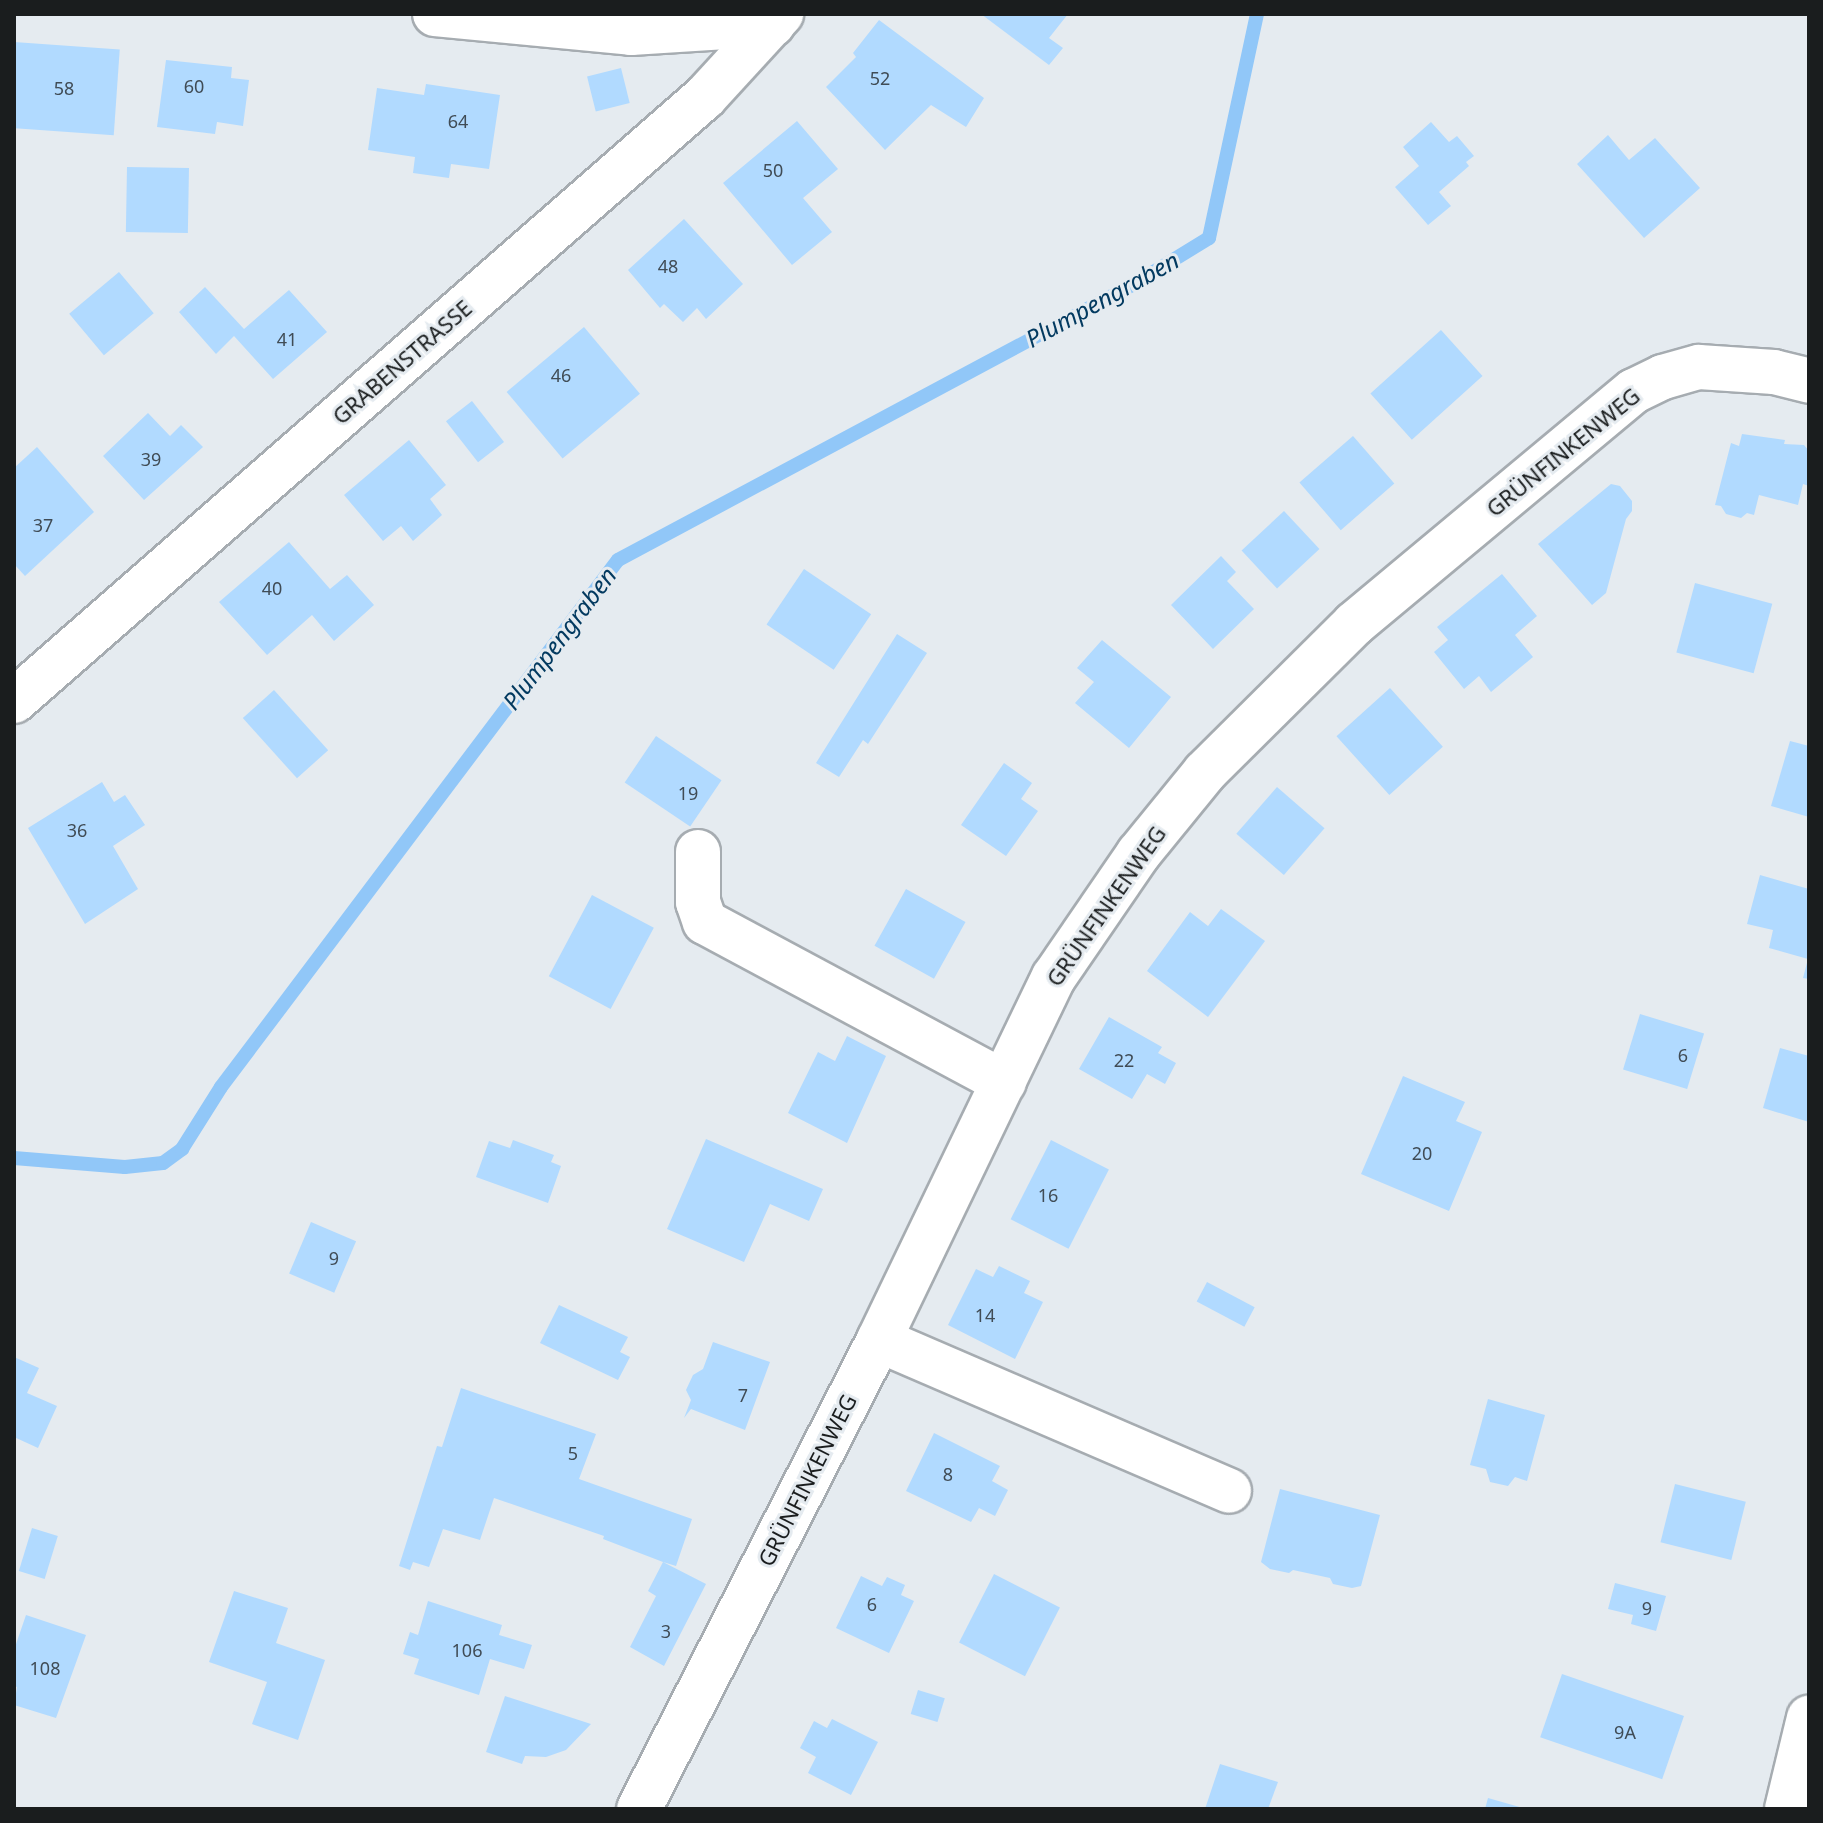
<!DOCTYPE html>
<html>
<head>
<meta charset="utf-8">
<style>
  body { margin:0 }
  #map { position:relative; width:1823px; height:1823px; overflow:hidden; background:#e5ebf0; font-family:"Noto Sans",sans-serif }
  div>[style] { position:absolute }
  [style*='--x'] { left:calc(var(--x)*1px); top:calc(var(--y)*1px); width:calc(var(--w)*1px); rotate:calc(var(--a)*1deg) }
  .stream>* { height:14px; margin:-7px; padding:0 7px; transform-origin:7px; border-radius:7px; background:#91c7f8 }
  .building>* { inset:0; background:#b1daff; transform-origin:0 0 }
  .roads { filter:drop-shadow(2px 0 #a6acb1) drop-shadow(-2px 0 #a6acb1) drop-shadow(0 2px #a6acb1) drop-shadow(0 -2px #a6acb1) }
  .minor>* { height:44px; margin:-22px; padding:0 22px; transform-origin:22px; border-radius:22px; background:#fff }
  span { translate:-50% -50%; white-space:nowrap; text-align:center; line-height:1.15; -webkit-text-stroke:6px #e5ebf0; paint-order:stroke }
  .number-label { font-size:18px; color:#404c56 }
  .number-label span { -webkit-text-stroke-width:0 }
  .street-label { font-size:22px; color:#1a1d1e }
  .water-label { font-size:24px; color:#033a60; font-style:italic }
  .frame { position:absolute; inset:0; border:16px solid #1a1d1e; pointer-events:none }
</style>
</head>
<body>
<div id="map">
  <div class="stream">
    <i style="--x:14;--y:1158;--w:111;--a:4.6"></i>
    <i style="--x:125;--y:1167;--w:38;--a:-6"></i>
    <i style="--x:163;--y:1163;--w:24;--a:-36"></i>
    <i style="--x:182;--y:1149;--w:73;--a:-57.8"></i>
    <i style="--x:221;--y:1087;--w:660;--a:-53.01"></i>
    <i style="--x:618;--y:560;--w:585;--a:-28.14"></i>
    <i style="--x:1134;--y:284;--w:88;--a:-31.5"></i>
    <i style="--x:1209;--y:238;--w:229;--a:-77.9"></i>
  </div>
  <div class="building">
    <i style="clip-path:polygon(981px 14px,1068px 14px,1049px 38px,1063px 48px,1049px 65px)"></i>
    <i style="clip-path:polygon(879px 20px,984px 98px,966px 127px,931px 105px,885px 150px,826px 87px,856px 57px,853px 53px)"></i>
    <i style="left:14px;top:42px;width:106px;height:86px;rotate:4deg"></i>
    <i style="clip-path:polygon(166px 60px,232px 67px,231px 78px,249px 80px,243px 126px,217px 122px,215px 134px,157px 127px)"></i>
    <i style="left:621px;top:68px;width:36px;height:35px;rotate:76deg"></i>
    <i style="clip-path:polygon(426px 84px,500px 95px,489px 169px,451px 164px,449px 178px,413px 173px,415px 157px,368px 150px,377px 88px,424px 95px)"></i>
    <i style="clip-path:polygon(797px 121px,838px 169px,803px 198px,832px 232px,792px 265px,723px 183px)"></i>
    <i style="clip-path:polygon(1431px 122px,1449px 142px,1457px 136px,1474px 156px,1466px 162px,1469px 166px,1439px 192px,1451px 206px,1428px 225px,1395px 187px,1419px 166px,1403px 147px)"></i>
    <i style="clip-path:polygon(1608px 135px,1629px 160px,1655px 138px,1700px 188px,1644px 238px,1577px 164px)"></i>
    <i style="left:127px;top:167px;width:62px;height:65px;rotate:1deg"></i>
    <i style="clip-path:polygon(684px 219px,743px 284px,706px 319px,697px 308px,683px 322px,664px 304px,660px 308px,628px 270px)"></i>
    <i style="left:119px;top:272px;width:54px;height:65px;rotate:50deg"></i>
    <i style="clip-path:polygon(205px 287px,244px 329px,289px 290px,327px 332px,273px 379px,234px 336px,216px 354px,179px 312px)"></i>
    <i style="left:584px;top:327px;width:87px;height:101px;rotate:50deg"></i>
    <i style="left:1441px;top:330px;width:62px;height:95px;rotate:48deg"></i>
    <i style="left:472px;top:401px;width:52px;height:33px;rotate:52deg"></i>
    <i style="clip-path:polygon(148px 413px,170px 436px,181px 425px,203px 447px,144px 500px,103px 456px)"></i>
    <i style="clip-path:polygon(1742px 434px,1785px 440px,1784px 444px,1804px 445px,1809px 451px,1809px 486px,1803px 484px,1798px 505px,1759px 495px,1754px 515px,1747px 513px,1741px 518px,1726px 514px,1721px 506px,1715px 505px,1731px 443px,1739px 446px)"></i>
    <i style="left:1353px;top:436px;width:63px;height:71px;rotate:49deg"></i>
    <i style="clip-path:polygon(409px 440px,446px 485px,430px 499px,442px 515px,413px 541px,401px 526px,383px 541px,344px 495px)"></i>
    <i style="clip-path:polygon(37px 447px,94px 512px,25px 576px,14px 564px,14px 468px)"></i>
    <i style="clip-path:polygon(1611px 484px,1620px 486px,1632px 501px,1632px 511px,1626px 519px,1606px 593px,1592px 605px,1538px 544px)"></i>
    <i style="left:1284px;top:511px;width:52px;height:58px;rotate:47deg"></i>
    <i style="clip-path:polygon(289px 542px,330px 589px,347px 575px,374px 605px,334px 641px,312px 615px,267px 655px,219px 602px)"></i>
    <i style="clip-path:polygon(1221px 556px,1236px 572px,1227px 581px,1254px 609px,1213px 649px,1171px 605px)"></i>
    <i style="left:804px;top:569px;width:81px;height:67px;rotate:34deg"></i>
    <i style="clip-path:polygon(1502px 574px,1537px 616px,1515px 635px,1533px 657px,1491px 692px,1479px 676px,1464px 689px,1434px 652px,1448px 640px,1437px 627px)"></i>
    <i style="left:1695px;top:583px;width:80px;height:72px;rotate:15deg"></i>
    <i style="clip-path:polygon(897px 634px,927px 653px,868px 744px,863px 740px,839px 777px,816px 763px)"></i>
    <i style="clip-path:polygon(1102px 640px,1171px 697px,1129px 748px,1075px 703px,1094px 682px,1077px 668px)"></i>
    <i style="left:1390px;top:688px;width:79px;height:72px;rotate:48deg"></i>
    <i style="left:274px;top:690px;width:81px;height:42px;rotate:48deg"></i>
    <i style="left:656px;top:736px;width:79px;height:56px;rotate:34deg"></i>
    <i style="clip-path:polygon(1790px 741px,1809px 746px,1809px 817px,1771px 806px)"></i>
    <i style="clip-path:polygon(1004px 763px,1032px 783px,1021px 799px,1038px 811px,1006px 856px,961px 825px)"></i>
    <i style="clip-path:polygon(102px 782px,114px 802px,125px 795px,145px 825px,113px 846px,138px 889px,85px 924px,28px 828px)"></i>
    <i style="left:1277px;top:787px;width:63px;height:62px;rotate:41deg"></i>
    <i style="clip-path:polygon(1760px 875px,1809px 889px,1809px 979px,1803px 978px,1808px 959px,1769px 948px,1773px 930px,1747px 924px)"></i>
    <i style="left:906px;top:889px;width:68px;height:65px;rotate:29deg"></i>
    <i style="left:592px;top:895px;width:70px;height:92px;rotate:28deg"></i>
    <i style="clip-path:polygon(1221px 909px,1265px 941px,1208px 1017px,1147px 971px,1190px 912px,1208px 926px)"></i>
    <i style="left:1640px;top:1014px;width:67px;height:58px;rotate:17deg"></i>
    <i style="clip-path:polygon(1109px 1017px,1162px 1047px,1158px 1053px,1176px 1063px,1165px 1084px,1147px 1074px,1132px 1099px,1079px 1069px)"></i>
    <i style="clip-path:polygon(847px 1036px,886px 1056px,847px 1143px,788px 1113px,818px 1052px,835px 1061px)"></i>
    <i style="clip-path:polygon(1780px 1048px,1809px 1056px,1809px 1122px,1763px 1108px)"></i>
    <i style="clip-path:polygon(1403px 1076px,1465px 1102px,1456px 1121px,1482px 1132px,1449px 1211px,1361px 1174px)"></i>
    <i style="clip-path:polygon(706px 1139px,823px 1189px,809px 1221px,770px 1204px,744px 1262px,667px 1229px)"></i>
    <i style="clip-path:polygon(513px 1140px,554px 1155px,551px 1162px,561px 1166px,548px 1203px,476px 1177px,489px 1141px,510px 1148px)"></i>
    <i style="left:1051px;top:1140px;width:65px;height:89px;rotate:27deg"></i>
    <i style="left:311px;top:1222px;width:49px;height:56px;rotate:23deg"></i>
    <i style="clip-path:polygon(999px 1266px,1030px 1281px,1024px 1293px,1043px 1302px,1015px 1359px,948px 1325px,976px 1269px,993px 1277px)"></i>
    <i style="left:1207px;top:1282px;width:54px;height:22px;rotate:28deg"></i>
    <i style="clip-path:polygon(559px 1305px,628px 1337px,620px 1352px,630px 1357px,618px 1380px,540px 1343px)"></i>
    <i style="clip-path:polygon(713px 1342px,770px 1362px,745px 1430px,691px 1409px,684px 1418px,691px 1400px,686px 1390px,693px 1375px,703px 1369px)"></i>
    <i style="clip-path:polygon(14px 1357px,39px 1368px,27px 1393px,57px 1406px,38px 1448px,14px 1437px)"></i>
    <i style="clip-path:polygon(461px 1388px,596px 1434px,579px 1479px,692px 1519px,676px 1566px,663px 1562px,706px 1584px,664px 1666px,630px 1647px,656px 1596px,648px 1591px,663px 1562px,603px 1539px,604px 1536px,494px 1498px,480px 1540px,443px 1529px,429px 1567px,413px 1562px,410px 1570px,399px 1566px,437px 1446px,442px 1447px)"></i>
    <i style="clip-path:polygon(1488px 1399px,1545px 1415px,1527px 1481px,1515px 1477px,1508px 1486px,1490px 1482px,1486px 1469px,1470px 1465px)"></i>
    <i style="clip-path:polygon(934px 1433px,1000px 1466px,992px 1481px,1008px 1490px,995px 1516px,979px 1508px,971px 1522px,906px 1491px)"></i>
    <i style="left:1675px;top:1484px;width:73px;height:60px;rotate:14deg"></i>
    <i style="clip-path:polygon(1280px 1489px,1380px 1515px,1361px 1586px,1352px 1588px,1333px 1584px,1330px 1578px,1293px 1570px,1289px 1573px,1270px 1569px,1261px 1562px)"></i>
    <i style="left:32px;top:1528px;width:27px;height:45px;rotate:17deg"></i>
    <i style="left:994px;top:1574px;width:74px;height:77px;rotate:27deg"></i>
    <i style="clip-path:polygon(861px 1576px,882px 1586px,887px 1577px,905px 1585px,901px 1595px,914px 1601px,889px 1653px,836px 1628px)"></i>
    <i style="clip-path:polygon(1615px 1583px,1666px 1596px,1656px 1631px,1631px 1624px,1633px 1615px,1608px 1609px)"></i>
    <i style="clip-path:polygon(234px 1591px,288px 1608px,276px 1643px,325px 1660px,298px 1740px,252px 1724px,267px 1682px,209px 1662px)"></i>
    <i style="clip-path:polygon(428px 1601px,502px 1625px,499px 1635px,532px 1645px,524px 1669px,490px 1659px,479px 1695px,414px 1674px,419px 1659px,403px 1654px,410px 1632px,418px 1635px)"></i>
    <i style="clip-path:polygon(26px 1615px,86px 1635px,56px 1718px,14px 1705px,17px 1687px,14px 1686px,14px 1650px)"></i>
    <i style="left:1562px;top:1674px;width:129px;height:67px;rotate:19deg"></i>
    <i style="left:918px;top:1690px;width:28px;height:25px;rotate:17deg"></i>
    <i style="clip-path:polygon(505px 1696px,591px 1724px,566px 1750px,546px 1757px,525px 1756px,522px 1764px,486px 1752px)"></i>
    <i style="clip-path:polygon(832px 1719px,878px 1742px,851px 1795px,808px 1773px,816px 1757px,800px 1748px,814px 1721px,827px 1728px)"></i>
    <i style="clip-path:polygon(1220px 1764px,1278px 1782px,1268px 1809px,1205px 1809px)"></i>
    <i style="clip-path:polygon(1488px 1798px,1523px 1808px,1522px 1809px,1485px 1809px)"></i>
  </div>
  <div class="roads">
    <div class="minor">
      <i style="--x:435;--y:14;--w:197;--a:5.5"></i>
      <i style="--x:631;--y:33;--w:142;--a:-3.6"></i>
      <i style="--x:14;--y:701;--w:918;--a:-41.16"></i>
      <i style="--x:705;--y:97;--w:113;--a:-47.5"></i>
      <i style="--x:698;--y:852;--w:50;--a:90"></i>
      <i style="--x:698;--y:902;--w:21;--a:71"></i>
      <i style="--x:705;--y:922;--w:339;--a:28.2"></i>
      <i style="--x:879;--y:1340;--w:381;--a:23.3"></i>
      <i style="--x:639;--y:1809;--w:527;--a:-62.9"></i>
      <i style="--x:879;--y:1340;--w:403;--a:-64.3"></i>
      <i style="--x:1054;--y:977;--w:150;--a:-55.6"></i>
      <i style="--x:1139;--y:853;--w:104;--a:-50.8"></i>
      <i style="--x:1205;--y:772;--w:210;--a:-44.8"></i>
      <i style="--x:1354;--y:624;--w:364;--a:-39.8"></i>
      <i style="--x:1634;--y:391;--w:32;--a:-26"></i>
      <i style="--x:1663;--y:377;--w:37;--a:-16"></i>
      <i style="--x:1699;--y:367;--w:75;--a:3.8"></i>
      <i style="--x:1774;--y:372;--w:36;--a:14"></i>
      <i style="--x:1787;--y:1809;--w:94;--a:-76.4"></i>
    </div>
  </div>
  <div class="number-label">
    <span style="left:880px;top:78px">52</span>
    <span style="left:194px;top:86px">60</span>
    <span style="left:64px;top:88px">58</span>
    <span style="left:458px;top:121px">64</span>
    <span style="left:773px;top:170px">50</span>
    <span style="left:668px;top:266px">48</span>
    <span style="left:287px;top:339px">41</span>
    <span style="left:561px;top:375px">46</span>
    <span style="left:151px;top:459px">39</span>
    <span style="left:43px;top:525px">37</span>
    <span style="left:272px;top:588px">40</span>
    <span style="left:688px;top:793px">19</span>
    <span style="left:77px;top:830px">36</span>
    <span style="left:1683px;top:1055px">6</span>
    <span style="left:1124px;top:1060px">22</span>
    <span style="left:1422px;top:1153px">20</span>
    <span style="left:1048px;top:1195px">16</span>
    <span style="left:334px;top:1258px">9</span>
    <span style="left:985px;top:1315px">14</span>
    <span style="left:743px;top:1395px">7</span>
    <span style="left:573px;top:1453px">5</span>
    <span style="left:948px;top:1474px">8</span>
    <span style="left:872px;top:1604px">6</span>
    <span style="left:1647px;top:1608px">9</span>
    <span style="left:666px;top:1631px">3</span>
    <span style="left:467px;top:1650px">106</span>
    <span style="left:45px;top:1668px">108</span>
    <span style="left:1625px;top:1732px">9A</span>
  </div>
  <div class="street-label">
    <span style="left:402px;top:362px;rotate:-41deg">GRABENSTRASSE</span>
    <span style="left:1563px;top:452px;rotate:-39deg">GRÜNFINKENWEG</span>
    <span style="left:1106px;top:906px;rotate:-55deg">GRÜNFINKENWEG</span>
    <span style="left:807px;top:1480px;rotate:-63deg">GRÜNFINKENWEG</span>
  </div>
  <div class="water-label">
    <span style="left:1102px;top:299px;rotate:-29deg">Plumpengraben</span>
    <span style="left:559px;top:638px;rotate:-53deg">Plumpengraben</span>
  </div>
  <div class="frame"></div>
</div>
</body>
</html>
